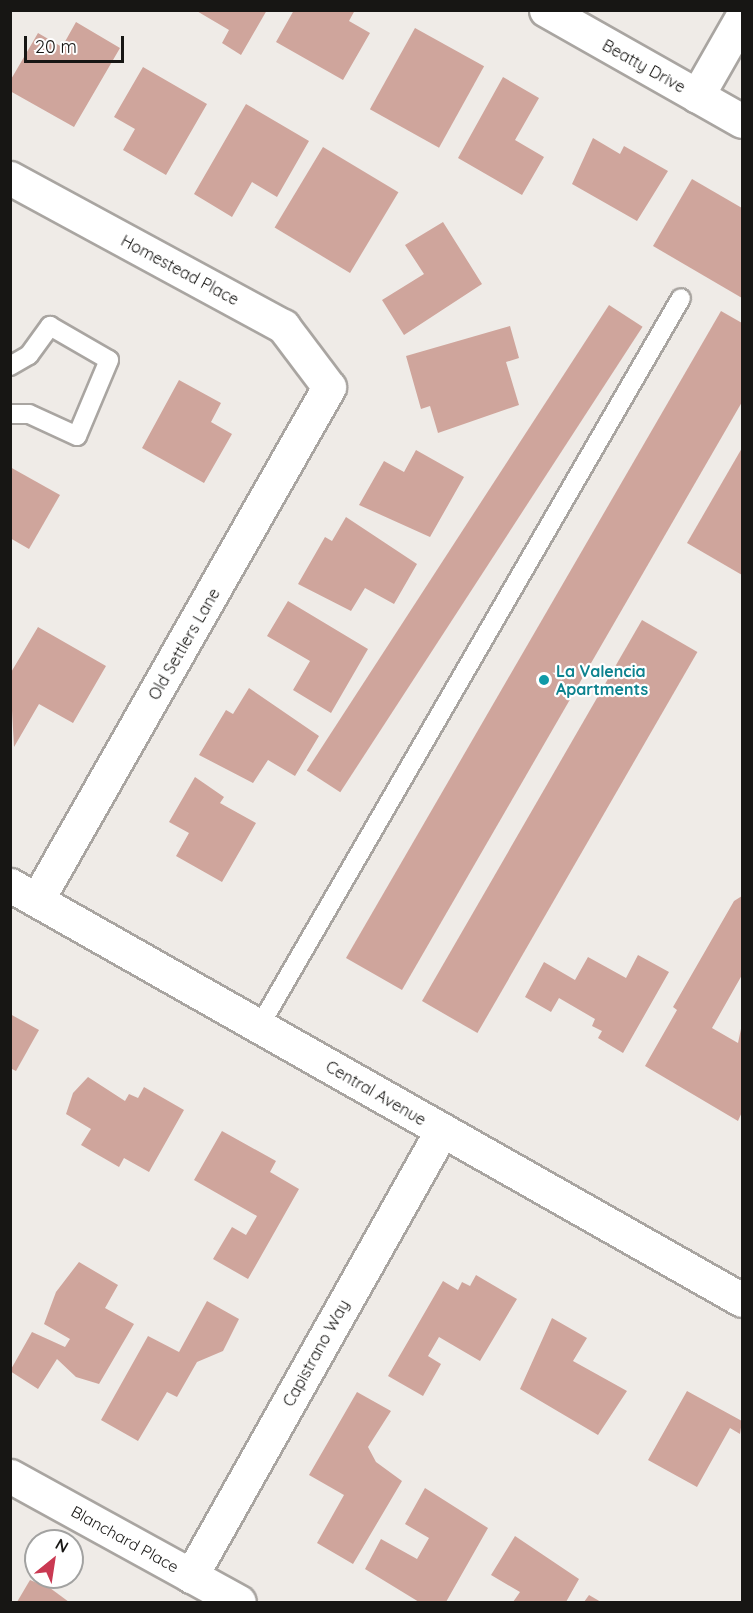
<!DOCTYPE html>
<html>
<head>
<meta charset="utf-8">
<style>
  body { margin:0 }
  #map { position:relative; width:753px; height:1613px; overflow:hidden; background:#efebe7; font-family:Quicksand,sans-serif }
  div>[style] { position:absolute }
  [style*='--x'] { left:calc(var(--x)*1px); top:calc(var(--y)*1px); width:calc(var(--w)*1px); rotate:calc(var(--a)*1deg) }
  .building>* { inset:0; background:#cfa59c; transform-origin:0 0 }
  .roads { filter:drop-shadow(2px 0 #a9a5a1) drop-shadow(-2px 0 #a9a5a1) drop-shadow(0 2px #a9a5a1) drop-shadow(0 -2px #a9a5a1) }
  .lane>* { height:18px; margin:-9px; padding:0 9px; transform-origin:9px; border-radius:9px; background:#fff }
  .street>* { height:33px; margin:-16.5px; padding:0 16.5px; transform-origin:16.5px; border-radius:16.5px; background:#fff }
  .secondary>* { height:33px; margin:-16.5px; padding:0 16.5px; transform-origin:16.5px; border-radius:16.5px; background:#fff }
  .dots>* { width:16px; height:16px; translate:-50% -50%; box-sizing:border-box; border:3px solid #fff; border-radius:50% }
  span { translate:-50% -50%; white-space:nowrap; text-align:center; line-height:1.15; -webkit-text-stroke:4.5px #fff; paint-order:stroke }
  .street-label { font-size:16px; color:#171614 }
  .culture-label { font-size:16px; color:#0d838f; font-weight:700 }
  .left { translate:0 -50%; text-align:left }
  .frame { position:absolute; inset:0; border:12px solid #171614; pointer-events:none }
  .north { position:absolute; left:24px; top:1529px; width:60px; height:60px; box-sizing:border-box; background:#fff; border:2px solid #a2a2a1; border-radius:50%; rotate:30deg; font-size:16px; font-weight:700; line-height:24px; text-align:center; color:#171614 }
  .north::after { content:''; display:block; margin:auto; width:21px; height:27px; background:#ca3952; clip-path:polygon(50% 0,100% 100%,50% 72%,0 100%) }
  .scale { position:absolute; left:24px; top:36px; width:100px; height:27px; box-sizing:border-box; border:3px solid #171614; border-top:0; padding-left:8px; font-size:18px; line-height:21px; white-space:nowrap; color:#171614; -webkit-text-stroke:4px #fff; paint-order:stroke }
</style>
</head>
<body>
<div id="map">
  <div class="building">
    <i style="clip-path:polygon(195px 10px,267px 10px,241px 55px,222px 43px,229px 30px)"></i>
    <i style="clip-path:polygon(294px 10px,355px 10px,349px 21px,370px 33px,343px 80px,276px 42px)"></i>
    <i style="clip-path:polygon(76px 22px,120px 48px,74px 127px,10px 91px,10px 81px,38px 33px,62px 47px)"></i>
    <i style="left:415px;top:28px;width:79px;height:93px;rotate:29deg"></i>
    <i style="clip-path:polygon(143px 67px,207px 104px,166px 175px,123px 150px,135px 129px,114px 117px)"></i>
    <i style="clip-path:polygon(503px 77px,539px 98px,515px 140px,544px 157px,522px 195px,458px 158px)"></i>
    <i style="clip-path:polygon(246px 104px,309px 141px,277px 197px,252px 182px,232px 217px,194px 194px)"></i>
    <i style="clip-path:polygon(593px 138px,620px 154px,624px 146px,668px 171px,637px 221px,572px 184px)"></i>
    <i style="left:323px;top:147px;width:88px;height:94px;rotate:31deg"></i>
    <i style="clip-path:polygon(692px 179px,742px 208px,742px 298px,653px 246px)"></i>
    <i style="clip-path:polygon(443px 222px,482px 284px,404px 335px,382px 300px,424px 274px,405px 245px)"></i>
    <i style="left:609px;top:305px;width:40px;height:555px;rotate:33deg"></i>
    <i style="clip-path:polygon(721px 311px,742px 323px,742px 402px,402px 990px,346px 958px)"></i>
    <i style="clip-path:polygon(510px 326px,519px 358px,506px 362px,519px 405px,438px 433px,430px 406px,421px 409px,406px 356px)"></i>
    <i style="clip-path:polygon(179px 380px,221px 403px,211px 422px,232px 434px,204px 483px,142px 448px)"></i>
    <i style="clip-path:polygon(742px 448px,742px 575px,687px 543px)"></i>
    <i style="clip-path:polygon(416px 450px,464px 477px,430px 537px,359px 505px,384px 461px,404px 472px)"></i>
    <i style="clip-path:polygon(10px 467px,60px 495px,29px 549px,10px 538px)"></i>
    <i style="clip-path:polygon(346px 517px,417px 564px,394px 604px,365px 588px,351px 611px,298px 584px,325px 537px,332px 541px)"></i>
    <i style="clip-path:polygon(288px 601px,368px 649px,331px 713px,293px 690px,310px 661px,267px 636px)"></i>
    <i style="left:642px;top:620px;width:64px;height:440px;rotate:30deg"></i>
    <i style="clip-path:polygon(38px 627px,106px 666px,73px 723px,39px 704px,14px 747px,10px 674px)"></i>
    <i style="clip-path:polygon(249px 688px,319px 736px,295px 776px,268px 760px,253px 783px,199px 755px,226px 710px,233px 714px)"></i>
    <i style="clip-path:polygon(195px 777px,224px 797px,220px 803px,256px 823px,222px 882px,176px 856px,189px 833px,169px 822px)"></i>
    <i style="clip-path:polygon(742px 896px,742px 975px,712px 1028px,738px 1043px,742px 1024px,742px 1112px,738px 1121px,645px 1066px,677px 1010px,673px 1007px,734px 901px)"></i>
    <i style="clip-path:polygon(638px 955px,669px 972px,623px 1053px,598px 1038px,602px 1031px,592px 1026px,595px 1019px,559px 998px,551px 1012px,525px 997px,544px 962px,575px 980px,588px 957px,626px 978px)"></i>
    <i style="clip-path:polygon(10px 1014px,39px 1030px,16px 1071px,10px 1068px)"></i>
    <i style="clip-path:polygon(88px 1077px,125px 1101px,129px 1094px,138px 1098px,144px 1087px,184px 1110px,149px 1172px,124px 1158px,119px 1167px,81px 1145px,91px 1129px,66px 1114px,73px 1093px)"></i>
    <i style="clip-path:polygon(222px 1131px,276px 1161px,270px 1172px,299px 1189px,248px 1279px,213px 1259px,232px 1227px,246px 1235px,257px 1216px,194px 1180px)"></i>
    <i style="clip-path:polygon(79px 1262px,118px 1285px,105px 1308px,134px 1324px,99px 1384px,76px 1377px,57px 1359px,38px 1389px,10px 1371px,32px 1332px,65px 1347px,70px 1339px,44px 1324px,56px 1292px)"></i>
    <i style="clip-path:polygon(476px 1275px,517px 1299px,480px 1361px,439px 1337px,428px 1356px,441px 1364px,423px 1396px,388px 1376px,443px 1281px,458px 1290px,462px 1282px,470px 1286px)"></i>
    <i style="clip-path:polygon(207px 1301px,239px 1319px,223px 1351px,197px 1362px,177px 1397px,167px 1392px,138px 1441px,101px 1420px,148px 1336px,179px 1352px)"></i>
    <i style="clip-path:polygon(552px 1318px,587px 1338px,573px 1361px,627px 1391px,598px 1435px,520px 1389px)"></i>
    <i style="clip-path:polygon(687px 1391px,742px 1421px,740px 1434px,730px 1428px,697px 1487px,648px 1460px)"></i>
    <i style="clip-path:polygon(357px 1392px,391px 1411px,368px 1447px,376px 1462px,402px 1481px,353px 1564px,317px 1543px,344px 1495px,309px 1475px)"></i>
    <i style="clip-path:polygon(425px 1488px,488px 1528px,446px 1602px,419px 1602px,365px 1569px,381px 1539px,417px 1559px,429px 1538px,405px 1524px)"></i>
    <i style="clip-path:polygon(515px 1536px,579px 1579px,566px 1602px,513px 1602px,520px 1592px,491px 1575px)"></i>
    <i style="clip-path:polygon(30px 1580px,50px 1588px,69px 1602px,17px 1602px)"></i>
    <i style="clip-path:polygon(589px 1595px,601px 1602px,584px 1602px)"></i>
  </div>
  <div class="roads">
    <div class="lane">
      <i style="--x:10;--y:366;--w:22;--a:-30"></i>
      <i style="--x:29;--y:355;--w:36;--a:-54"></i>
      <i style="--x:50;--y:326;--w:68;--a:30"></i>
      <i style="--x:109;--y:360;--w:82;--a:112.8"></i>
      <i style="--x:77;--y:436;--w:53;--a:-155.4"></i>
      <i style="--x:29;--y:414;--w:19;--a:180"></i>
      <i style="--x:259;--y:1027;--w:842;--a:-59.93"></i>
    </div>
    <div class="street">
      <i style="--x:546;--y:10;--w:225;--a:29.5"></i>
      <i style="--x:697;--y:96;--w:91;--a:-60.3"></i>
      <i style="--x:10;--y:178;--w:311;--a:28.5"></i>
      <i style="--x:283;--y:326;--w:76;--a:53"></i>
      <i style="--x:329;--y:387;--w:590;--a:119.65"></i>
      <i style="--x:10;--y:1476;--w:261;--a:28.8"></i>
      <i style="--x:191;--y:1576;--w:512;--a:-60.63"></i>
    </div>
    <div class="secondary">
      <i style="--x:10;--y:885;--w:841;--a:29.55"></i>
    </div>
  </div>
  <div class="dots">
    <i style="left:544px;top:680px;background:#0f9aa8"></i>
  </div>
  <div class="street-label">
    <span style="left:644px;top:66px;rotate:29deg">Beatty Drive</span>
    <span style="left:180px;top:270px;rotate:28deg">Homestead Place</span>
    <span style="left:184px;top:644px;rotate:-60deg">Old Settlers Lane</span>
    <span style="left:376px;top:1093px;rotate:30deg">Central Avenue</span>
    <span style="left:316px;top:1353px;rotate:-61deg">Capistrano Way</span>
    <span style="left:125px;top:1539px;rotate:29deg">Blanchard Place</span>
  </div>
  <div class="culture-label">
    <span class="left" style="left:556px;top:680px">La Valencia<br>Apartments</span>
  </div>
  <div class="frame"></div>
  <div class="north">N</div>
  <div class="scale">20 m</div>
</div>
</body>
</html>
